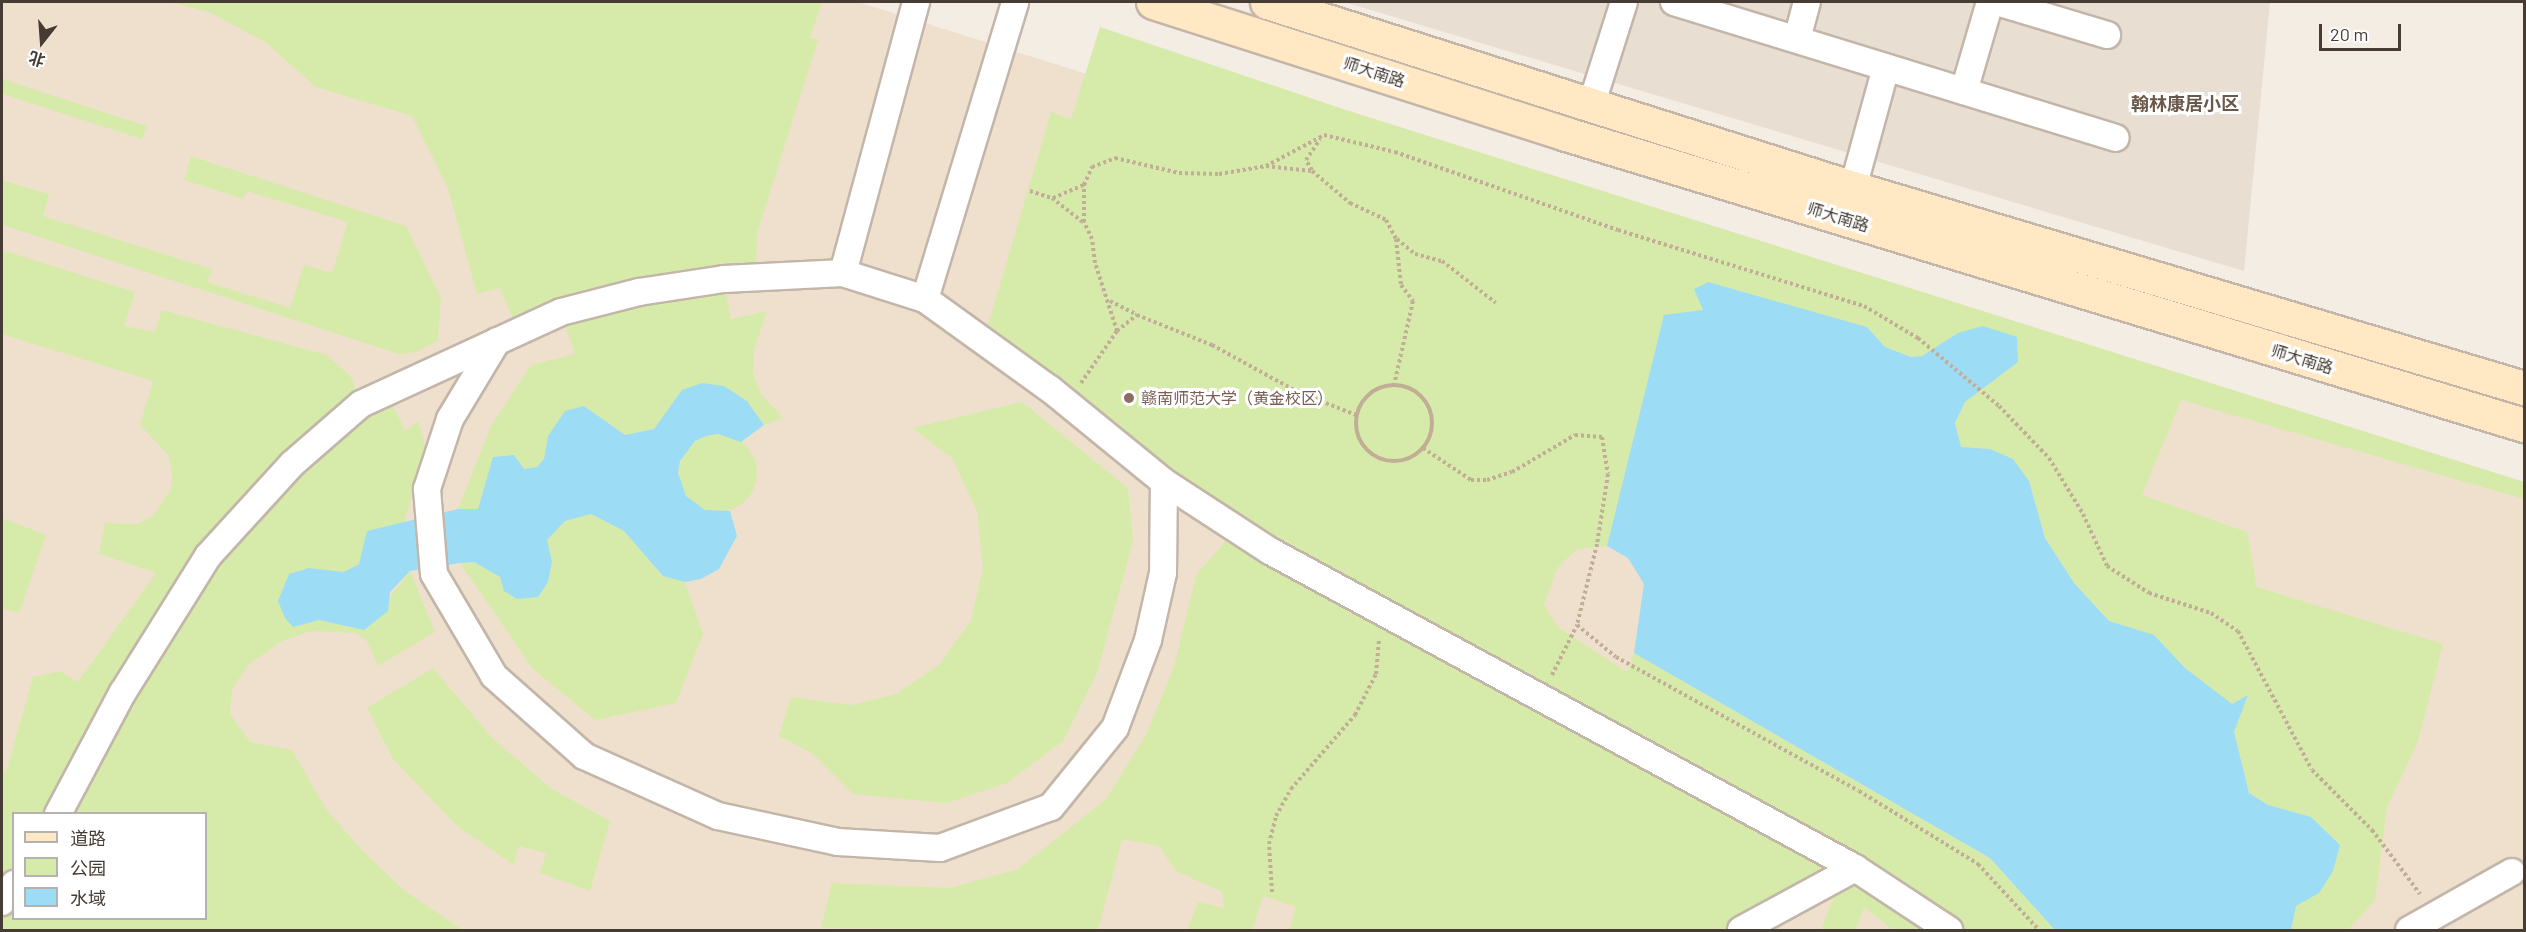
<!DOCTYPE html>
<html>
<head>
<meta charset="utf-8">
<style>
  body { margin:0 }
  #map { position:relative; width:2526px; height:932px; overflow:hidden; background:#f4ede4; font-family:Barlow,"Noto Sans SC",sans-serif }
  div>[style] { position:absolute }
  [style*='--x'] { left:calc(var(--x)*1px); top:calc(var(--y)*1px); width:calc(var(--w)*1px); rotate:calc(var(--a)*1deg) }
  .residential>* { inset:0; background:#e8ded2 }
  .education>* { inset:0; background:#eee0cd }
  .green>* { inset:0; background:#d6ebaa; transform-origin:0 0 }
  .round { border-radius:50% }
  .water>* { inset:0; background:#9cdcf5 }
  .path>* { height:4px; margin-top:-2px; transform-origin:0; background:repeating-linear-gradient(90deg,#c2ad96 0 3px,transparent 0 6px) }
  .path>.ring { margin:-2px; padding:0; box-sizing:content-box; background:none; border:4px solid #c2ad96; border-radius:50% }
  .roads { filter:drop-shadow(2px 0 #c3b6a9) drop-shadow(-2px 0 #c3b6a9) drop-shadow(0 2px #c3b6a9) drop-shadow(0 -2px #c3b6a9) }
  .street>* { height:26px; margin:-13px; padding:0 13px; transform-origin:13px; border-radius:13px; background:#fff }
  .secondary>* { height:33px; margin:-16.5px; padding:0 16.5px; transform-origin:16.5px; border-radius:16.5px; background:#ffe8c3 }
  .dots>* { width:16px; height:16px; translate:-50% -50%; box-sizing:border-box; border:3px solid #fff; border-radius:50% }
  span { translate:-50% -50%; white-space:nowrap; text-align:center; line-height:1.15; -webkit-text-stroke:6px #fff; paint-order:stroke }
  .street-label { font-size:16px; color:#463c34 }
  .education-label { font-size:16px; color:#785e54 }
  .left { translate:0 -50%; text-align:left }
  .neighbourhood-label { font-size:18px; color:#6a594a; font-weight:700 }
  .frame { position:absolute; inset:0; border:3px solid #463c34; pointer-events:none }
  .legend { position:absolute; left:12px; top:812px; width:195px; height:108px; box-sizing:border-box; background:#fff; border:2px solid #b5b1ae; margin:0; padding:8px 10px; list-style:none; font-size:18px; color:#463c34 }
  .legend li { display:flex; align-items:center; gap:12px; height:30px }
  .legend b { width:30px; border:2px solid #b5b1ae }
  .north { position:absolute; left:12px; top:12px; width:60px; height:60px; -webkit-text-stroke:4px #fff; paint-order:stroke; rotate:197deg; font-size:16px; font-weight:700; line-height:24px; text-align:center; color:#463c34 }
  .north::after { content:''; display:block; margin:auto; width:21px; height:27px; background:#463c34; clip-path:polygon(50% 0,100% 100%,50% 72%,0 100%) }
  .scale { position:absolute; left:2319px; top:24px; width:82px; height:27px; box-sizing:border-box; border:3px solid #463c34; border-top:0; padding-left:8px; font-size:18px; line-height:21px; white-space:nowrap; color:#463c34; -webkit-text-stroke:4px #fff; paint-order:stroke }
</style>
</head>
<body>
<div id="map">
  <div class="residential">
    <i style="clip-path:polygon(1344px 2px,2270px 2px,2244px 271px)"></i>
  </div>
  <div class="education">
    <i style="clip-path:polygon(evenodd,2px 2px,858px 2px,1249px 125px,1349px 111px,2524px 482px,2524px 930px,2px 930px,2px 2px,14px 814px,206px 814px,206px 918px,14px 918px,14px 814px)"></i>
  </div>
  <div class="green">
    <i style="clip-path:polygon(170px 2px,822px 2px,810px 38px,818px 40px,757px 233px,756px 276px,724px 280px,731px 319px,767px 311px,754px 350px,753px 374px,761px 394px,783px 418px,764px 425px,747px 401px,724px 386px,682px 390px,654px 429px,625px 435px,584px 406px,548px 436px,544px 459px,537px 467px,524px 469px,493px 457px,478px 509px,458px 509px,491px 426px,531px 365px,575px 354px,561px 312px,517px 329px,500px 288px,477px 294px,448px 188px,412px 116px,316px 87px,265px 42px,209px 12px)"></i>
    <i style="clip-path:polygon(1100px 27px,1349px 111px,2524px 482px,2524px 499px,2181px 400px,2142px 495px,2247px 532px,2257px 587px,2443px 644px,2417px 744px,2387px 807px,2375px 900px,2348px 930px,2291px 930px,2295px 906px,2319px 893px,2340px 845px,2311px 817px,2268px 805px,2249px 793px,2234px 732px,2247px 695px,2232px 704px,2185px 668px,2154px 636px,2109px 621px,2074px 583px,2045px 538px,2029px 481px,1990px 449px,1961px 447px,1955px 423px,1965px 402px,2018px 362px,1958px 333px,1922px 356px,1911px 357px,1885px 347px,1867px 327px,1703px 310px,1664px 316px,1607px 546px,1577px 549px,1557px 568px,1544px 605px,1559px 628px,1627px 672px,1634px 653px,1990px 858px,2055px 930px,1893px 930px,1864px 907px,1856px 930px,1821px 930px,1837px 888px,1769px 930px,1289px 930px,1296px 907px,1263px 896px,1252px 930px,1187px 930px,1198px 902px,1224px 908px,1222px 892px,1176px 871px,1159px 846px,1122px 839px,1098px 930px,821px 928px,832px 883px,950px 888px,1018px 869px,1105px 800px,1146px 735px,1174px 667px,1196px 575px,1236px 529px,983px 342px,1051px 112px,1071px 119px)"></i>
    <i style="left:2px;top:79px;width:152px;height:14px;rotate:18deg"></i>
    <i style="clip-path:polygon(191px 156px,406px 226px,441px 298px,438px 341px,416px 352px,399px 354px,2px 225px,2px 180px,49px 194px,43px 216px,212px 269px,208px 282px,290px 308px,304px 265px,332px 273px,348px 222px,247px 191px,243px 199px,184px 180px)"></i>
    <i style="clip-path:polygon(evenodd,2px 250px,135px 292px,124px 326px,155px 332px,162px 310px,327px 355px,351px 377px,361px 404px,386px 391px,405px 431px,418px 421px,425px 445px,404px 523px,395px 526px,359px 564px,344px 572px,309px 568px,293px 627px,319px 620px,364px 630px,410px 571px,435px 632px,378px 666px,367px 641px,356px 633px,311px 631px,282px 641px,248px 665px,232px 689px,230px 714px,250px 742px,292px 750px,328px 812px,365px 853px,405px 891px,463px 930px,2px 930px,2px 771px,6px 772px,33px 677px,60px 671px,78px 682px,156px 573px,99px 554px,105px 523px,137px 524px,153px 516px,171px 489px,172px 472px,168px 455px,140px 425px,153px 381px,2px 334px,2px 250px,14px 814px,206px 814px,206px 918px,14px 918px,14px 814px)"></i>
    <i style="clip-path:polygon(1022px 402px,1128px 488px,1133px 541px,1097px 673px,1063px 741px,1007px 783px,947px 803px,853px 794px,813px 754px,779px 736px,791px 697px,851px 705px,896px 694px,940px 664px,971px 620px,983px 568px,977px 511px,952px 458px,912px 428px)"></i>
    <i class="round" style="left:679px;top:434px;width:78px;height:78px"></i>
    <i style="clip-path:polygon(591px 514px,624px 531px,663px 576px,685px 582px,703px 634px,676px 703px,595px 720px,533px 669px,460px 563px,474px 562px,501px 577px,548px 582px,552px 562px,547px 540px,565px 521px)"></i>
    <i style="clip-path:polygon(2px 518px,46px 535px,19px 613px,2px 608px)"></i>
    <i style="clip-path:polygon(433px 668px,493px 739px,552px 789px,610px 821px,590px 891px,540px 873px,546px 853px,519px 846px,514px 865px,457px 826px,393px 759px,367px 708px)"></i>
  </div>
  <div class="water">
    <i style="clip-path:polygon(1708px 282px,1867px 327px,1885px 347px,1911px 357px,1922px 356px,1958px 333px,1983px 326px,2017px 337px,2018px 362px,1965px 402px,1955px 423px,1961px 447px,1990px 449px,2013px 459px,2029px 481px,2045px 538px,2074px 583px,2109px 621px,2154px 635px,2185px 668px,2232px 704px,2248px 695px,2234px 732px,2249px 793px,2268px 805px,2311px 817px,2340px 845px,2333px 871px,2319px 893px,2296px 906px,2291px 930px,2055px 930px,1990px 858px,1634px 653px,1644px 584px,1628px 558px,1607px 546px,1664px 315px,1703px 310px,1694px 289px)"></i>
    <i style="clip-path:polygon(702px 383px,724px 386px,747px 401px,764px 425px,741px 442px,718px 434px,706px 436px,695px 441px,680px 461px,678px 473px,686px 496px,705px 510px,730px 511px,737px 536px,719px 569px,701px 579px,685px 582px,663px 576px,624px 531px,591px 514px,565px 521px,547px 540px,552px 562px,548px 582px,538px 597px,517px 599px,504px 591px,500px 577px,474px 562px,460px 563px,410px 571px,390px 592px,388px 611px,364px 630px,319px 620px,293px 627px,285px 618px,278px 601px,289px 574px,309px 568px,344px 572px,359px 564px,367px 531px,458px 509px,478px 509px,493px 457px,514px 455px,524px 469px,537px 467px,544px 459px,548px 436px,565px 411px,584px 406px,625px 435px,654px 429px,682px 390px)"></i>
  </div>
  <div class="path">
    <i style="--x:1266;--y:166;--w:66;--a:-28.1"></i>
    <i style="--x:1324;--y:135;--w:73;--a:13.5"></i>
    <i style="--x:1395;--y:152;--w:236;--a:19.3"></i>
    <i style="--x:1618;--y:230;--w:257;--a:17.2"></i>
    <i style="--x:1864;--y:306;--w:63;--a:30.7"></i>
    <i style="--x:1918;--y:338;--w:106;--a:40"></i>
    <i style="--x:1999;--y:406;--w:72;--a:46.1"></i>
    <i style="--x:2049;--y:458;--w:66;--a:58.7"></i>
    <i style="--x:2083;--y:514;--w:57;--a:65.2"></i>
    <i style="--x:2107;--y:566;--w:50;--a:32.7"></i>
    <i style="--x:2149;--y:593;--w:65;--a:17.9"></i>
    <i style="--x:2211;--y:613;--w:32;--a:34"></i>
    <i style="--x:2238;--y:631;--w:157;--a:62"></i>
    <i style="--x:2312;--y:770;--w:85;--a:45"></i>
    <i style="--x:2372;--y:830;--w:80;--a:53.1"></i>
    <i style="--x:1312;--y:170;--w:12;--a:-121"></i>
    <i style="--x:1306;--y:160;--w:25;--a:-56"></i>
    <i style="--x:1030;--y:191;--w:23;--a:18"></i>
    <i style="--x:1052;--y:198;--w:39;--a:38"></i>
    <i style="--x:1053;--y:198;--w:34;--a:-23"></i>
    <i style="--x:1397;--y:239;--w:23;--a:40"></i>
    <i style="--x:1415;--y:254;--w:28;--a:15"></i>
    <i style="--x:1442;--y:261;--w:68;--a:37.9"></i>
    <i style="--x:1110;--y:301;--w:30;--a:27"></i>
    <i style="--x:1117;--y:331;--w:71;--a:-107.9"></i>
    <i style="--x:1095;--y:263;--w:24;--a:-97"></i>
    <i style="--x:1092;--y:239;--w:19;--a:-115"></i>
    <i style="--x:1084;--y:222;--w:37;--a:-90"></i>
    <i style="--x:1084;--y:185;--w:20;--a:-66"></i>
    <i style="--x:1092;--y:167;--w:25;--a:-21"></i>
    <i style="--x:1115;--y:158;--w:66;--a:13.2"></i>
    <i style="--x:1179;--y:173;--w:40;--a:1.4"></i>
    <i style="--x:1219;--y:174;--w:48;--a:-9.7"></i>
    <i style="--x:1266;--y:166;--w:46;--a:6.2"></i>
    <i style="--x:1312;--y:171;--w:50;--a:40.1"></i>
    <i style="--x:1350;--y:203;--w:40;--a:25"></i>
    <i style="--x:1386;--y:220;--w:21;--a:62"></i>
    <i style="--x:1396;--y:239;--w:46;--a:83.8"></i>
    <i style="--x:1401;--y:285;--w:20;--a:53"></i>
    <i style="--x:1413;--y:301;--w:86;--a:102.7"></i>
    <i style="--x:1081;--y:383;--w:63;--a:-55.3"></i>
    <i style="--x:1117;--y:331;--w:26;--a:-39"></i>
    <i style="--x:1137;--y:315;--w:81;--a:21.8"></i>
    <i style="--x:1212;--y:345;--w:98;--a:28.7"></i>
    <i style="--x:1298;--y:392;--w:62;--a:21.6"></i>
    <i class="ring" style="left:1356px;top:385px;width:72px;height:72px"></i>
    <i style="--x:1423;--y:448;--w:58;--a:33.7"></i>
    <i style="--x:1471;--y:480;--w:16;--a:0"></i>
    <i style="--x:1487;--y:480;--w:26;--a:-18"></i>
    <i style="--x:1512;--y:472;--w:73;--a:-30.4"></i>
    <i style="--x:1575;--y:435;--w:27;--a:4"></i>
    <i style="--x:1602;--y:437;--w:37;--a:81"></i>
    <i style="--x:1608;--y:474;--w:71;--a:98.9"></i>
    <i style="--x:1597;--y:544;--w:83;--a:103.9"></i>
    <i style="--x:1577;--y:625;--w:50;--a:39.4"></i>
    <i style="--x:1616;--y:657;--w:277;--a:28.9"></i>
    <i style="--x:1859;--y:791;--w:140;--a:31.5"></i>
    <i style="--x:1978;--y:864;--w:90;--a:47.3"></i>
    <i style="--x:1552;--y:675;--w:56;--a:-63.4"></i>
    <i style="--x:1272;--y:892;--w:48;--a:-93.6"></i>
    <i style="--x:1269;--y:844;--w:29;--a:-76"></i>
    <i style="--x:1276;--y:816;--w:31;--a:-61"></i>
    <i style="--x:1291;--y:789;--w:98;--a:-49.1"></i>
    <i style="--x:1355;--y:715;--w:46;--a:-62.9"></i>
    <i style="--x:1376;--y:674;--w:35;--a:-85"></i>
  </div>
  <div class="roads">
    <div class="street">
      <i style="--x:1674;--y:2;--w:462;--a:17.1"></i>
      <i style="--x:1997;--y:2;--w:115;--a:16.7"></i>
      <i style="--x:1797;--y:39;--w:38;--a:-75"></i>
      <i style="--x:1964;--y:91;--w:93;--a:-73.7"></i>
      <i style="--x:1591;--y:106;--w:109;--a:-72.4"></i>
      <i style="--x:1853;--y:188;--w:125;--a:-74.7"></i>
      <i style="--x:843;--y:273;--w:281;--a:-74.9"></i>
      <i style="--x:925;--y:299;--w:310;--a:-73.1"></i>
      <i style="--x:497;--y:341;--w:91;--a:121.1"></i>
      <i style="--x:450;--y:419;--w:74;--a:108.2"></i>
      <i style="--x:427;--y:489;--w:85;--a:85.3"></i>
      <i style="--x:434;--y:574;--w:118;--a:59.5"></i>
      <i style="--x:494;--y:676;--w:120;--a:41.6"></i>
      <i style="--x:584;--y:756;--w:147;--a:24.1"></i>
      <i style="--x:718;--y:816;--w:123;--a:12.2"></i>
      <i style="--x:838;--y:842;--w:102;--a:3.4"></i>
      <i style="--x:940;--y:848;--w:118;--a:-20.3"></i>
      <i style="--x:1051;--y:807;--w:102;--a:-51"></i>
      <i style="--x:1115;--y:728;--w:94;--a:-69.4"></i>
      <i style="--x:1148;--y:640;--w:69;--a:-77.4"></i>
      <i style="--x:1163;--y:573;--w:91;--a:-89.4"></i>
      <i style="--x:58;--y:814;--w:138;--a:-62"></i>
      <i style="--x:123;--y:692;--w:160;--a:-58"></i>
      <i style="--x:208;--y:556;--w:125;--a:-47.6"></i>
      <i style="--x:292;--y:464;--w:91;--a:-41"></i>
      <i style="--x:361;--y:404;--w:220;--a:-24.7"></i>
      <i style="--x:561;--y:312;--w:81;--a:-14.4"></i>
      <i style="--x:639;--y:292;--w:86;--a:-8.7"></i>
      <i style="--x:724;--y:279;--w:119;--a:-2.9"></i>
      <i style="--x:843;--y:273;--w:86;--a:17.6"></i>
      <i style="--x:925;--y:299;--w:154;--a:35.8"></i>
      <i style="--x:1050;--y:389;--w:147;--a:39.2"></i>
      <i style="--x:1164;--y:482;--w:126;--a:33.1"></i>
      <i style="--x:1270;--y:551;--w:665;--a:28.45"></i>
      <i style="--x:1855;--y:868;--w:113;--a:33.4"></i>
      <i style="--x:2;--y:902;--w:22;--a:-56"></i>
      <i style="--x:1741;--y:930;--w:130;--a:-28.5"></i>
      <i style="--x:2409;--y:930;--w:118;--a:-29.4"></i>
    </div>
    <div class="secondary">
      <i style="--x:1153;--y:2;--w:434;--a:17.7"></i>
      <i style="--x:1566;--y:134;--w:1001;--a:16.9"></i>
      <i style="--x:1267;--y:2;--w:615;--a:17.61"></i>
      <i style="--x:1853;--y:188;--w:700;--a:16.6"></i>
    </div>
  </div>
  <div class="dots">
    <i style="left:1129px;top:398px;background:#8d6e63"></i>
  </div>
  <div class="street-label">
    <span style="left:1374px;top:72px;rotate:18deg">师大南路</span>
    <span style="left:1838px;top:217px;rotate:17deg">师大南路</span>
    <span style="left:2302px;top:359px;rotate:17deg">师大南路</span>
  </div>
  <div class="education-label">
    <span class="left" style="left:1141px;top:398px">赣南师范大学（黄金校区）</span>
  </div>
  <div class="neighbourhood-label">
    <span style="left:2185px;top:103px">翰林康居小区</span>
  </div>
  <div class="frame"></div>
  <ul class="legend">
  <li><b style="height:8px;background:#ffe8c3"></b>道路</li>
  <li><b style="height:16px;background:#d6ebaa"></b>公园</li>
  <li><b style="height:16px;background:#9cdcf5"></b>水域</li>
  </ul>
  <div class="north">北</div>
  <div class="scale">20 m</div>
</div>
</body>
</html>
